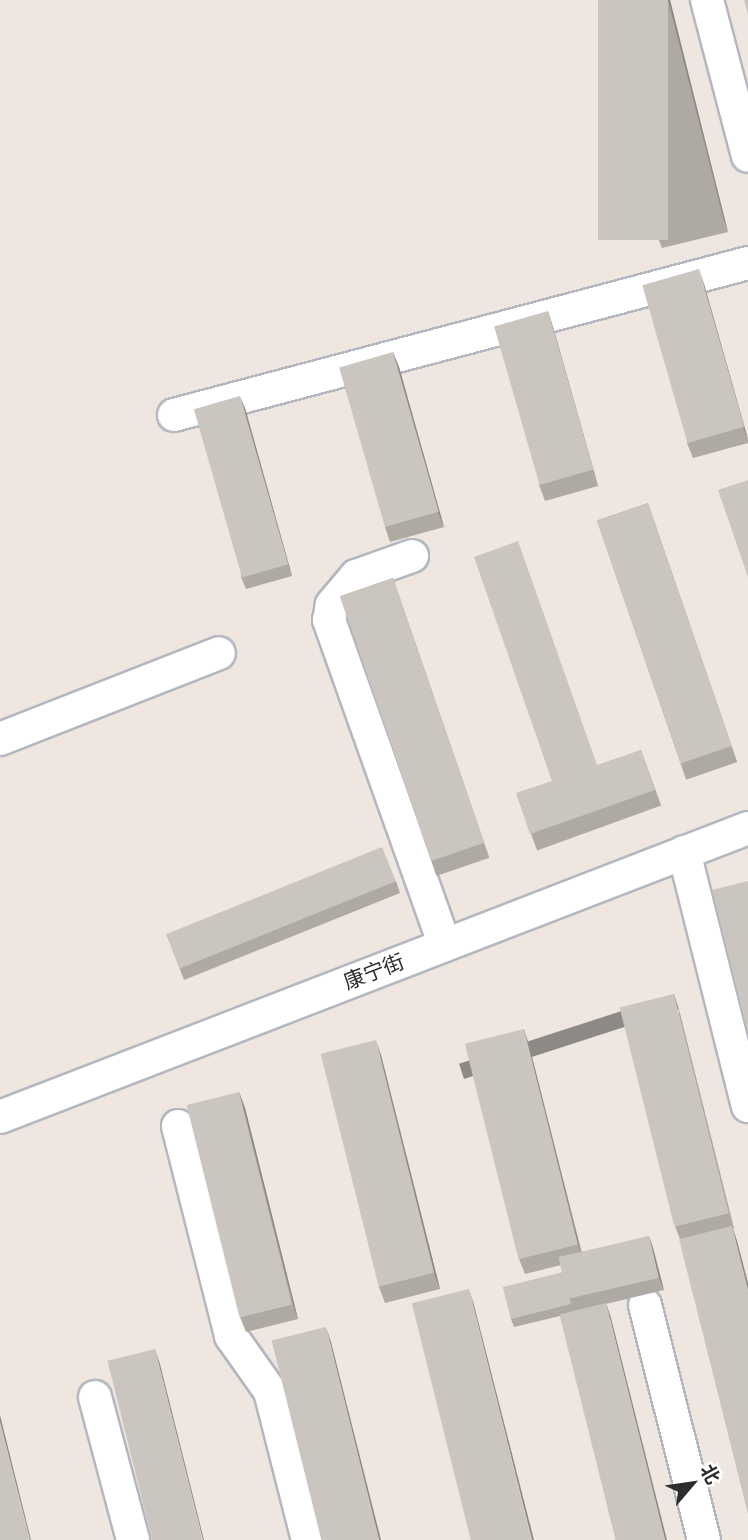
<!DOCTYPE html>
<html>
<head>
<meta charset="utf-8">
<style>
  body { margin:0 }
  #map { position:relative; width:748px; height:1540px; overflow:hidden; background:#efe6e0; font-family:Raleway,"Noto Sans SC",sans-serif }
  div>[style] { position:absolute }
  [style*='--x'] { left:calc(var(--x)*1px); top:calc(var(--y)*1px); width:calc(var(--w)*1px); rotate:calc(var(--a)*1deg) }
  .roads { filter:drop-shadow(2px 0 #b3b7c0) drop-shadow(-2px 0 #b3b7c0) drop-shadow(0 2px #b3b7c0) drop-shadow(0 -2px #b3b7c0) }
  .minor>* { height:32px; margin:-16px; padding:0 16px; transform-origin:16px; border-radius:16px; background:#fff }
  .wall>* { inset:0; background:#aea9a3; transform-origin:0 0 }
  .shaded-wall>* { inset:0; background:#8d8a85; transform-origin:0 0 }
  .building>* { inset:0; background:#cac5be; transform-origin:0 0 }
  span { translate:-50% -50%; white-space:nowrap; text-align:center; line-height:1.15; -webkit-text-stroke:5px #fff; paint-order:stroke }
  .street-label { font-size:21px; color:#2d2d2d }
  .north { position:absolute; left:657px; top:1449px; width:70px; height:70px; -webkit-text-stroke:5px #fff; paint-order:stroke; rotate:61deg; font-size:19px; font-weight:700; line-height:28px; text-align:center; color:#2d2d2d }
  .north::after { content:''; display:block; margin:auto; width:24px; height:32px; background:#2d2d2d; clip-path:polygon(50% 0,100% 100%,50% 72%,0 100%) }
</style>
</head>
<body>
<div id="map">
  <div class="roads">
    <div class="minor">
      <i style="--x:707;--y:0;--w:161;--a:75.3"></i>
      <i style="--x:174;--y:415;--w:594;--a:-14.83"></i>
      <i style="--x:412;--y:556;--w:59;--a:160.3"></i>
      <i style="--x:356;--y:576;--w:38;--a:130"></i>
      <i style="--x:332;--y:605;--w:15;--a:101"></i>
      <i style="--x:329;--y:620;--w:345;--a:70.4"></i>
      <i style="--x:0;--y:739;--w:235;--a:-21.4"></i>
      <i style="--x:684;--y:852;--w:262;--a:75.9"></i>
      <i style="--x:0;--y:1117;--w:802;--a:-21.12"></i>
      <i style="--x:178;--y:1126;--w:217;--a:75.8"></i>
      <i style="--x:231;--y:1336;--w:67;--a:54.7"></i>
      <i style="--x:270;--y:1391;--w:154;--a:75.7"></i>
      <i style="--x:645;--y:1305;--w:242;--a:75.9"></i>
      <i style="--x:95;--y:1397;--w:148;--a:75.1"></i>
    </div>
  </div>
  <div class="wall">
    <i style="clip-path:polygon(598px 0,670px 0,728px 232px,662px 248px,656px 233px)"></i>
    <i style="clip-path:polygon(704px 284px,748px 439px,748px 443px,693px 458px,687px 443px)"></i>
    <i style="clip-path:polygon(548px 311px,553px 327px,598px 486px,545px 501px,539px 485px)"></i>
    <i style="clip-path:polygon(393px 352px,399px 367px,444px 527px,390px 542px,385px 527px)"></i>
    <i style="clip-path:polygon(245px 408px,292px 576px,246px 589px,241px 577px)"></i>
    <i style="left:648px;top:503px;width:274px;height:54px;rotate:71deg"></i>
    <i style="left:393px;top:578px;width:296px;height:56px;rotate:71deg"></i>
    <i style="left:641px;top:750px;width:59px;height:132px;rotate:70deg"></i>
    <i style="clip-path:polygon(396px 881px,400px 893px,184px 980px,171px 946px)"></i>
    <i style="clip-path:polygon(679px 1009px,734px 1228px,733px 1229px,737px 1241px,748px 1283px,748px 1513px,680px 1239px,675px 1226px)"></i>
    <i style="clip-path:polygon(524px 1029px,529px 1045px,582px 1253px,649px 1236px,653px 1248px,664px 1290px,606px 1304px,611px 1318px,560px 1316px,514px 1327px,511px 1319px,563px 1272px,561px 1265px,525px 1274px,519px 1259px)"></i>
    <i style="clip-path:polygon(381px 1055px,440px 1289px,385px 1303px,379px 1287px)"></i>
    <i style="clip-path:polygon(239px 1092px,245px 1108px,298px 1319px,246px 1332px,240px 1317px)"></i>
  </div>
  <div class="shaded-wall">
    <i style="clip-path:polygon(668px 0,670px 0,728px 232px,723px 217px)"></i>
    <i style="clip-path:polygon(699px 269px,704px 284px,748px 440px,743px 427px)"></i>
    <i style="clip-path:polygon(548px 311px,553px 327px,598px 486px,593px 470px)"></i>
    <i style="clip-path:polygon(393px 352px,399px 367px,444px 527px,438px 512px)"></i>
    <i style="clip-path:polygon(240px 396px,245px 408px,292px 576px,288px 564px)"></i>
    <i style="left:674px;top:994px;width:16px;height:226px;rotate:72deg"></i>
    <i style="clip-path:polygon(524px 1029px,529px 1045px,583px 1260px,578px 1244px)"></i>
    <i style="clip-path:polygon(376px 1040px,381px 1055px,440px 1289px,434px 1273px)"></i>
    <i style="clip-path:polygon(239px 1092px,245px 1108px,298px 1319px,293px 1304px)"></i>
    <i style="clip-path:polygon(732px 1226px,737px 1241px,748px 1283px,748px 1290px)"></i>
    <i style="clip-path:polygon(649px 1236px,653px 1248px,664px 1290px,659px 1278px)"></i>
    <i style="clip-path:polygon(469px 1289px,474px 1305px,534px 1540px,532px 1540px)"></i>
    <i style="clip-path:polygon(606px 1303px,611px 1318px,667px 1540px,665px 1540px)"></i>
    <i style="clip-path:polygon(326px 1327px,331px 1342px,381px 1540px,379px 1540px)"></i>
    <i style="clip-path:polygon(155px 1349px,160px 1364px,204px 1540px,203px 1540px)"></i>
    <i style="clip-path:polygon(0 1415px,31px 1540px,30px 1540px,0 1422px)"></i>
  </div>
  <div class="building">
    <i style="left:598px;top:0;width:70px;height:240px"></i>
    <i style="clip-path:polygon(744px 0,748px 0,748px 14px)"></i>
    <i style="left:699px;top:269px;width:164px;height:59px;rotate:74deg"></i>
    <i style="left:548px;top:311px;width:165px;height:56px;rotate:74deg"></i>
    <i style="left:393px;top:352px;width:166px;height:56px;rotate:74deg"></i>
    <i style="left:240px;top:396px;width:175px;height:48px;rotate:74deg"></i>
    <i style="clip-path:polygon(748px 480px,748px 577px,718px 490px)"></i>
    <i style="left:648px;top:503px;width:257px;height:54px;rotate:71deg"></i>
    <i style="clip-path:polygon(518px 541px,597px 765px,641px 750px,655px 790px,530px 834px,516px 793px,552px 781px,474px 557px)"></i>
    <i style="left:393px;top:578px;width:280px;height:56px;rotate:71deg"></i>
    <i style="left:382px;top:847px;width:37px;height:233px;rotate:68deg"></i>
    <i style="clip-path:polygon(748px 881px,748px 1032px,712px 890px)"></i>
    <i style="left:674px;top:994px;width:226px;height:56px;rotate:76deg"></i>
    <i style="left:524px;top:1029px;width:222px;height:61px;rotate:76deg"></i>
    <i style="left:376px;top:1040px;width:240px;height:57px;rotate:76deg"></i>
    <i style="left:239px;top:1092px;width:219px;height:54px;rotate:76deg"></i>
    <i style="clip-path:polygon(732px 1226px,748px 1290px,748px 1513px,679px 1239px)"></i>
    <i style="left:649px;top:1236px;width:43px;height:93px;rotate:77deg"></i>
    <i style="left:563px;top:1272px;width:33px;height:62px;rotate:76deg"></i>
    <i style="left:469px;top:1289px;width:259px;height:59px;rotate:76deg"></i>
    <i style="left:606px;top:1303px;width:244px;height:48px;rotate:76deg"></i>
    <i style="left:326px;top:1327px;width:219px;height:56px;rotate:76deg"></i>
    <i style="left:155px;top:1349px;width:197px;height:49px;rotate:76deg"></i>
    <i style="clip-path:polygon(0 1422px,30px 1540px,0 1540px)"></i>
  </div>
  <div class="street-label">
    <span style="left:374px;top:972px;rotate:-21deg">康宁街</span>
  </div>
  <div class="north">北</div>
</div>
</body>
</html>
